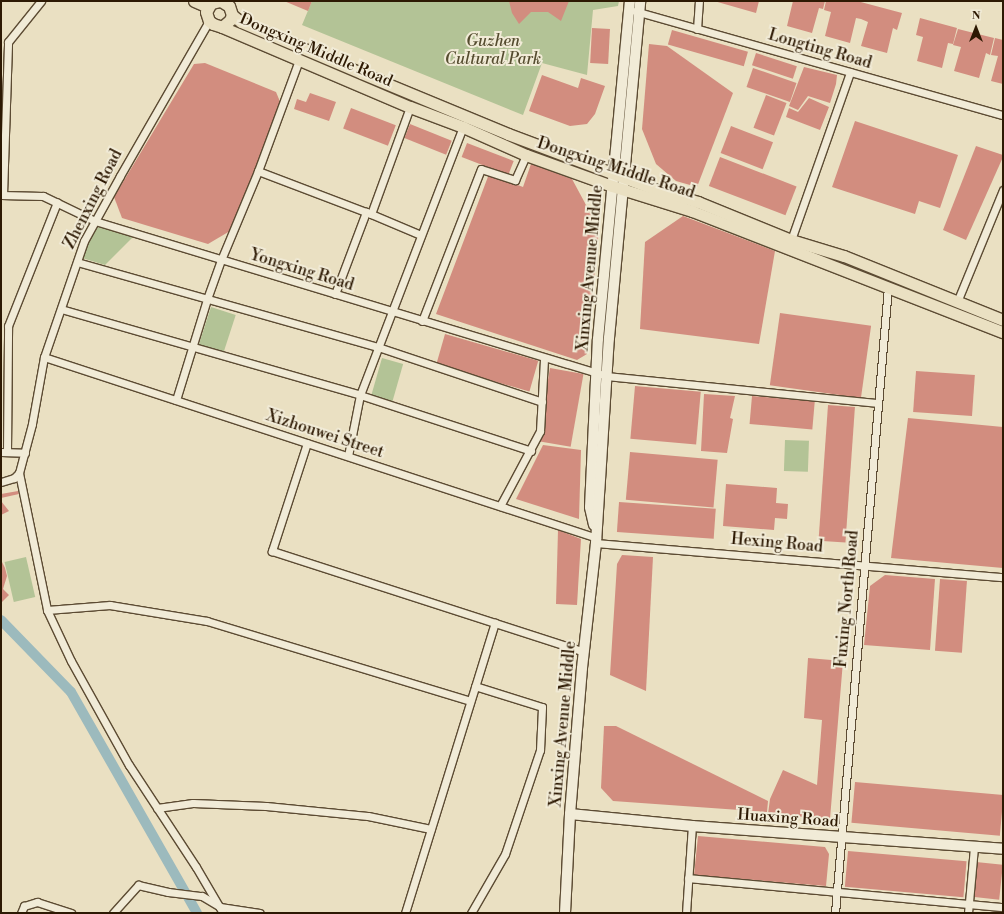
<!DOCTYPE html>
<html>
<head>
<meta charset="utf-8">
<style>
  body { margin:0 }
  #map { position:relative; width:1004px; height:914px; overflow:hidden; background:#eae0c2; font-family:"Libre Bodoni",serif }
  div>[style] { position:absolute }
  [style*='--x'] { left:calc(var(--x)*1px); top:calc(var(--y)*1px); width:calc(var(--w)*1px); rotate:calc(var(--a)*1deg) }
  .green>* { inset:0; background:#b3c396; transform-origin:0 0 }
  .canal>* { height:10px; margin:-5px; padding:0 5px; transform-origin:5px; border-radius:5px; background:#9cbabd }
  .building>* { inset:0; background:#d28d7f; transform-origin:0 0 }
  .roads { filter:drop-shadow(1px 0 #5c4b33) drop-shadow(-1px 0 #5c4b33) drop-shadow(0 1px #5c4b33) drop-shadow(0 -1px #5c4b33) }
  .street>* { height:7px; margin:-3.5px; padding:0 3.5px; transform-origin:3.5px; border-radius:3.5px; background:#f1ebd7 }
  .secondary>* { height:10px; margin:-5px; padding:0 5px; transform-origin:5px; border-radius:5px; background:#f1ebd7 }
  .primary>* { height:11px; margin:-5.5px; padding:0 5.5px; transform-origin:5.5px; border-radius:5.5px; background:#eae0c2 }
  span { translate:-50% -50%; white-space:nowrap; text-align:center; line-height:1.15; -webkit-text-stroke:4px #f1ebd7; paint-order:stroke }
  .park-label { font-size:16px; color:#554c2f; font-style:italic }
  .street-label { font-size:16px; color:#2d1903 }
  .frame { position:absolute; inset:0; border:2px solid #2d1903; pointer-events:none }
  .north { position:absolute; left:956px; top:8px; width:40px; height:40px; -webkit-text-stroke:3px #f1ebd7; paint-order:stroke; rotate:0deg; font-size:11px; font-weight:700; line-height:16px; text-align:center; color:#2d1903 }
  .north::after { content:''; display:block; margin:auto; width:14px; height:18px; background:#2d1903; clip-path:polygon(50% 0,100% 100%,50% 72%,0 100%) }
</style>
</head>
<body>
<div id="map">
  <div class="green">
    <i style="clip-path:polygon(312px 1px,619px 1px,618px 6px,593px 10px,587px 75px,542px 63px,523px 115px,302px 25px)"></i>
    <i style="clip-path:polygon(98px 227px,133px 237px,105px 265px,82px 258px,87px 244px)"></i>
    <i style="left:211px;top:307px;width:26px;height:41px;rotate:18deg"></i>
    <i style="left:382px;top:358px;width:22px;height:42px;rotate:16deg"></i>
    <i style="left:785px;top:440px;width:24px;height:31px;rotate:2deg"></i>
    <i style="left:26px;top:557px;width:41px;height:22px;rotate:77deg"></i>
  </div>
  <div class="canal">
    <i style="--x:1;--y:620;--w:100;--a:45.8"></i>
    <i style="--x:71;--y:692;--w:254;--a:60.3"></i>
  </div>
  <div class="building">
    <i style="clip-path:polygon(284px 1px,312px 1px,308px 11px)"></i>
    <i style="clip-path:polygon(509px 1px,569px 1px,561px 21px,548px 12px,531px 12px,519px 24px,512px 13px)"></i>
    <i style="clip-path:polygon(714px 1px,759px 1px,756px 13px)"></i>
    <i style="clip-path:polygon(793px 1px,825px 1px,823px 9px,819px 8px,812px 33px,787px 26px)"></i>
    <i style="clip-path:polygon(826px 1px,857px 1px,902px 13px,897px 30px,893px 28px,887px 53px,861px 46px,868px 22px,861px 19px,856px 18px,850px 43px,825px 36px,831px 12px,824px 10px)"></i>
    <i style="clip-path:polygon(920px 18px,957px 28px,953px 44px,948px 43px,942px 68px,917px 61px,923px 37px,916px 35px)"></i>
    <i style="left:592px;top:28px;width:18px;height:35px;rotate:3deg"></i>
    <i style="clip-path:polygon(958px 29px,994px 38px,990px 55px,986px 53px,979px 78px,954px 71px,961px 47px,953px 45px)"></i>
    <i style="left:672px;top:30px;width:79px;height:15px;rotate:16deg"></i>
    <i style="clip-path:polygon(995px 38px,1003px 40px,1003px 84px,991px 81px,998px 56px,991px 55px)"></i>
    <i style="clip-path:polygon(649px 44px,667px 46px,733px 93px,697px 187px,676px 181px,656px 164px,642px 129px)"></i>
    <i style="left:756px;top:53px;width:43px;height:13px;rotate:18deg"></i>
    <i style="clip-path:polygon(205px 63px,276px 92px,281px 104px,230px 231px,208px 244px,122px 218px,114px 197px,194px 64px)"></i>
    <i style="clip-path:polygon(804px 67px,837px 75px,836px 84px,830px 103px,808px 96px,798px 110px,789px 106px)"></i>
    <i style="left:753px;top:68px;width:46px;height:20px;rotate:19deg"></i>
    <i style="clip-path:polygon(542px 75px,578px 88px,581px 78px,605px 86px,595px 114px,587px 124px,570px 126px,529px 111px)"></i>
    <i style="clip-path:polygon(310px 93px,336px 102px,329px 121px,294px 109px,297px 99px,306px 102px)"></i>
    <i style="left:766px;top:95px;width:22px;height:35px;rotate:21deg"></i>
    <i style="clip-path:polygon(809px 98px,829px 107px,820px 130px,786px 117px,789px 108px,798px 112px)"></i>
    <i style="left:351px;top:108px;width:48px;height:22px;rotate:21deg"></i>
    <i style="clip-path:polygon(855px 121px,958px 155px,940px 208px,919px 201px,915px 214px,832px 187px)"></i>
    <i style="left:410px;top:124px;width:45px;height:15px;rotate:22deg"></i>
    <i style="left:731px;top:126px;width:45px;height:29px;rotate:21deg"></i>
    <i style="left:467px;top:143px;width:50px;height:15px;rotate:21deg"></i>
    <i style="clip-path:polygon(976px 146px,1003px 155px,1003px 157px,966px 240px,943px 230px)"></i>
    <i style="left:720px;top:157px;width:82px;height:31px;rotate:21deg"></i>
    <i style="clip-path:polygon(531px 164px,572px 179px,599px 229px,587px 354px,577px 360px,436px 314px,489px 174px,523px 187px)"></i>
    <i style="clip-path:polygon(683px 216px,775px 251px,759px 344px,640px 329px,645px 242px)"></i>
    <i style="left:780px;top:313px;width:92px;height:73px;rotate:8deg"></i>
    <i style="left:445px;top:334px;width:97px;height:32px;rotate:16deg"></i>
    <i style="left:550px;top:368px;width:34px;height:74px;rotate:10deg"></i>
    <i style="left:916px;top:371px;width:59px;height:41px;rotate:4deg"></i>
    <i style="left:635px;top:386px;width:66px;height:53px;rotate:5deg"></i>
    <i style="clip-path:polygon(704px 394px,735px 396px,730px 418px,733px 419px,727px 453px,701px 451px)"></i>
    <i style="left:752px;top:396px;width:63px;height:28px;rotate:5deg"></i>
    <i style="left:828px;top:405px;width:27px;height:136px;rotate:4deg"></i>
    <i style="clip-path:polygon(908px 418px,1003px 427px,1003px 568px,891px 558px)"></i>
    <i style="clip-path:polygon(543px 445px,581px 450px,579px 519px,516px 499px)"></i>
    <i style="left:630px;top:452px;width:88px;height:48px;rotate:5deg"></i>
    <i style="clip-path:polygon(726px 484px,777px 488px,776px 503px,788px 504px,787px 519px,775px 518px,774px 530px,723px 526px)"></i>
    <i style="clip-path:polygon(18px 491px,19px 494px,1px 498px,1px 494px)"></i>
    <i style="clip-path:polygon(1px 501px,9px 511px,1px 515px)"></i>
    <i style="left:619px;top:502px;width:97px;height:30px;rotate:4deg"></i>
    <i style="clip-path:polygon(558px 530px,581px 539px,577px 605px,556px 604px)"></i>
    <i style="clip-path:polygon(622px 555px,653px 557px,646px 691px,610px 675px,617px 564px)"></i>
    <i style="clip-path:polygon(1px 560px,5px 568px,7px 576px,3px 589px,9px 595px,1px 603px)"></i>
    <i style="clip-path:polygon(885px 575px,935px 579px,930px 650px,864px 645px,870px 586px)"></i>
    <i style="left:940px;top:579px;width:27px;height:72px;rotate:4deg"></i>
    <i style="clip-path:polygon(808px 658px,843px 661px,830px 819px,768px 814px,770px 799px,783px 770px,817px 785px,822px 720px,804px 718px)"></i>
    <i style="clip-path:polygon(604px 726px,616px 726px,768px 801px,767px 812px,613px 801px,601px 788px)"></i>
    <i style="left:855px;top:782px;width:149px;height:41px;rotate:5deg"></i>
    <i style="clip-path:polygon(698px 836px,825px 847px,829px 854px,826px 886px,694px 875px)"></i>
    <i style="left:848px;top:851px;width:119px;height:36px;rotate:5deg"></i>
    <i style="left:976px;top:862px;width:27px;height:35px;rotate:6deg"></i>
  </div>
  <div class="roads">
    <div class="street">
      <i style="--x:635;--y:11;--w:382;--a:15.8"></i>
      <i style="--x:209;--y:21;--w:179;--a:119.9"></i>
      <i style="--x:120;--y:176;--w:74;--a:119"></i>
      <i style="--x:84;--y:241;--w:123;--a:109"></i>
      <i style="--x:44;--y:357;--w:68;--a:100.2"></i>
      <i style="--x:32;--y:424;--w:51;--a:104.9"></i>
      <i style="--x:19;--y:473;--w:140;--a:78.4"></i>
      <i style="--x:47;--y:610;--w:56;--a:64.8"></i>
      <i style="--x:71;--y:661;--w:119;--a:60.9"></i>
      <i style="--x:129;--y:765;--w:122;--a:56.7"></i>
      <i style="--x:196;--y:867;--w:53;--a:59.6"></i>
      <i style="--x:697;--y:29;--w:28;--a:-86"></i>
      <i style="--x:258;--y:171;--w:116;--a:20.8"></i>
      <i style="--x:1;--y:195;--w:42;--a:1.4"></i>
      <i style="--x:43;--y:196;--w:58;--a:25.7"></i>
      <i style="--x:95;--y:221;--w:535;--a:16.84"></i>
      <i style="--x:607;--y:376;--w:272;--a:5.7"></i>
      <i style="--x:3;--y:195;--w:153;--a:-88.1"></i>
      <i style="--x:8;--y:42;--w:53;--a:-51.2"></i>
      <i style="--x:371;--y:214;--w:54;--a:22.8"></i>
      <i style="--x:791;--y:240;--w:178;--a:-70.6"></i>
      <i style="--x:77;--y:262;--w:313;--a:15.8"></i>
      <i style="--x:378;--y:347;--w:173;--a:18.5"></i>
      <i style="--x:335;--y:294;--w:88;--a:-69.3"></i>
      <i style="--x:366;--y:212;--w:5;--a:22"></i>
      <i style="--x:371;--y:214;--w:114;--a:-70"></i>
      <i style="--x:957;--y:302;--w:121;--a:-67.7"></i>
      <i style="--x:61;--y:309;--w:311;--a:16"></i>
      <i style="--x:360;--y:395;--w:180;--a:18.1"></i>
      <i style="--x:422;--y:321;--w:163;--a:-68.8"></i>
      <i style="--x:481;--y:169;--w:36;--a:18"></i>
      <i style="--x:515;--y:180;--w:27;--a:-66"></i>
      <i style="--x:44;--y:357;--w:582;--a:18.12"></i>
      <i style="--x:176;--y:400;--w:106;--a:-72.9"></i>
      <i style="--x:207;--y:299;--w:41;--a:-70.3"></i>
      <i style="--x:221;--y:260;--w:96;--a:-67.4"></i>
      <i style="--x:258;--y:171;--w:118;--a:-69.7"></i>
      <i style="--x:307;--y:443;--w:114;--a:108"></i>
      <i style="--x:272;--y:551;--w:328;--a:17.9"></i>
      <i style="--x:1;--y:452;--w:24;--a:2"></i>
      <i style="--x:7;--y:452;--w:126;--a:-89.5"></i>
      <i style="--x:8;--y:326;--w:133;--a:-68.4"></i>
      <i style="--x:348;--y:456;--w:62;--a:-78.9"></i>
      <i style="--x:360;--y:395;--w:287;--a:-69"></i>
      <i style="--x:1;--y:482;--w:14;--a:-17"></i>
      <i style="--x:14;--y:478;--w:7;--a:-45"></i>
      <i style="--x:500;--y:506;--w:85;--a:-61.9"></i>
      <i style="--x:540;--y:431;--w:72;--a:-86.8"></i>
      <i style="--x:596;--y:543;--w:408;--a:4.8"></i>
      <i style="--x:47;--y:610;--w:63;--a:-4.5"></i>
      <i style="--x:110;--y:605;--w:98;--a:9.4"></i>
      <i style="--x:207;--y:621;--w:275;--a:16.9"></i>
      <i style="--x:157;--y:808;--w:36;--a:-8"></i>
      <i style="--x:193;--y:803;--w:73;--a:2.4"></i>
      <i style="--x:266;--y:806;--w:102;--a:5.6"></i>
      <i style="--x:368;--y:816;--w:64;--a:11.7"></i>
      <i style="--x:688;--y:878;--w:316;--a:5.3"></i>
      <i style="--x:21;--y:913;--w:8;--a:-67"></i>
      <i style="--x:24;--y:906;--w:14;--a:-17"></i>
      <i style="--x:37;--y:902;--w:36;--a:18"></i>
      <i style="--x:113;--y:913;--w:38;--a:-48"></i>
      <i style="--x:138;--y:885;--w:31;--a:13"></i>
      <i style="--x:168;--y:892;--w:34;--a:7"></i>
      <i style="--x:202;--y:896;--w:21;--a:31"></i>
      <i style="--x:220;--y:907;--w:40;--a:8.5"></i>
      <i style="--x:405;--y:913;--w:304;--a:-72.8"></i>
      <i style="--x:471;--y:913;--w:68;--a:-60"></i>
      <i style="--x:505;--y:854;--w:110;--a:-71.4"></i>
      <i style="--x:540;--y:750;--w:43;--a:-87.3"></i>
      <i style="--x:542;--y:707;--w:70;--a:-162.6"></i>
      <i style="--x:686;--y:913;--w:87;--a:-86.1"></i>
      <i style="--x:835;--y:913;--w:628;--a:-85.16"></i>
      <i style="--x:968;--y:913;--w:66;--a:-84.8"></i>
    </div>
    <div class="secondary">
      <i style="--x:594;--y:525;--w:18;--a:-103"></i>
      <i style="--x:590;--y:507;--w:168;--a:-87.3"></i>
      <i style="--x:598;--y:339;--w:340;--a:-84.6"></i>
      <i style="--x:570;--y:814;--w:123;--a:5.6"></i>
      <i style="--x:692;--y:826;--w:312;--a:4.2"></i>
      <i style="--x:565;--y:913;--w:99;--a:-87.1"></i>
      <i style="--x:570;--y:814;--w:146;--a:-85.3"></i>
      <i style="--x:582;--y:668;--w:126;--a:-83.6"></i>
      <i style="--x:596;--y:543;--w:205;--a:-86.4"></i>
      <i style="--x:609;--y:338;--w:338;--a:-84.7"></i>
    </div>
    <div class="primary">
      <i style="--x:194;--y:1;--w:15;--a:23"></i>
      <i style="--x:220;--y:1;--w:9;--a:167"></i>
      <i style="--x:211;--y:3;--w:10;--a:119"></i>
      <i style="--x:206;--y:12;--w:9;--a:72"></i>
      <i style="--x:209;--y:21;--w:5;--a:37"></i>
      <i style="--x:213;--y:24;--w:9;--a:18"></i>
      <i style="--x:222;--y:27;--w:11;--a:-41"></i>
      <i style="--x:230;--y:20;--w:5;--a:-68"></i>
      <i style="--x:232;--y:15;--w:9;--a:-108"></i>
      <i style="--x:229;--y:6;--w:9;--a:-148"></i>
      <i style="--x:232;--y:15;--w:11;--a:38"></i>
      <i style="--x:241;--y:22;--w:130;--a:23"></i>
      <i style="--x:361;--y:73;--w:159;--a:22.5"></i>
      <i style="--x:508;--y:134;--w:159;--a:20.6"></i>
      <i style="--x:657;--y:190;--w:43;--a:16.3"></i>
      <i style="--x:698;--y:202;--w:100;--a:22.2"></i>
      <i style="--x:791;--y:240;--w:55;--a:16.8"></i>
      <i style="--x:844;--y:256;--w:171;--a:21.9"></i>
      <i style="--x:222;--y:27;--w:204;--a:23.1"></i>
      <i style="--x:410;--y:107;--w:57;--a:20.7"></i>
      <i style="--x:463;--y:127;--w:69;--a:24"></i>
      <i style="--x:526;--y:155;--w:91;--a:19.8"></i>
      <i style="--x:612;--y:186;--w:84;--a:17.4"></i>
      <i style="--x:692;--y:211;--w:334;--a:21.3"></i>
    </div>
  </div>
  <div class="park-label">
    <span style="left:493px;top:50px">Guzhen<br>Cultural Park</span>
  </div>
  <div class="street-label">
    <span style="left:820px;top:49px;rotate:16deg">Longting Road</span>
    <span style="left:316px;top:50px;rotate:23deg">Dongxing Middle Road</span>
    <span style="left:616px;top:168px;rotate:18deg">Dongxing Middle Road</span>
    <span style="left:93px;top:199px;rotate:-63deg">Zhenxing Road</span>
    <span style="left:590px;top:268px;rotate:-85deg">Xinxing Avenue Middle</span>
    <span style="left:302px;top:270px;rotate:17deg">Yongxing Road</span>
    <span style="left:325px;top:434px;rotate:18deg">Xizhouwei Street</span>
    <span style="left:777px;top:543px;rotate:5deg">Hexing Road</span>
    <span style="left:847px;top:599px;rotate:-85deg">Fuxing North Road</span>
    <span style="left:563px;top:724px;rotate:-85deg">Xinxing Avenue Middle</span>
    <span style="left:788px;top:818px;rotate:4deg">Huaxing Road</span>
  </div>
  <div class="frame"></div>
  <div class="north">N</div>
</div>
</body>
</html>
